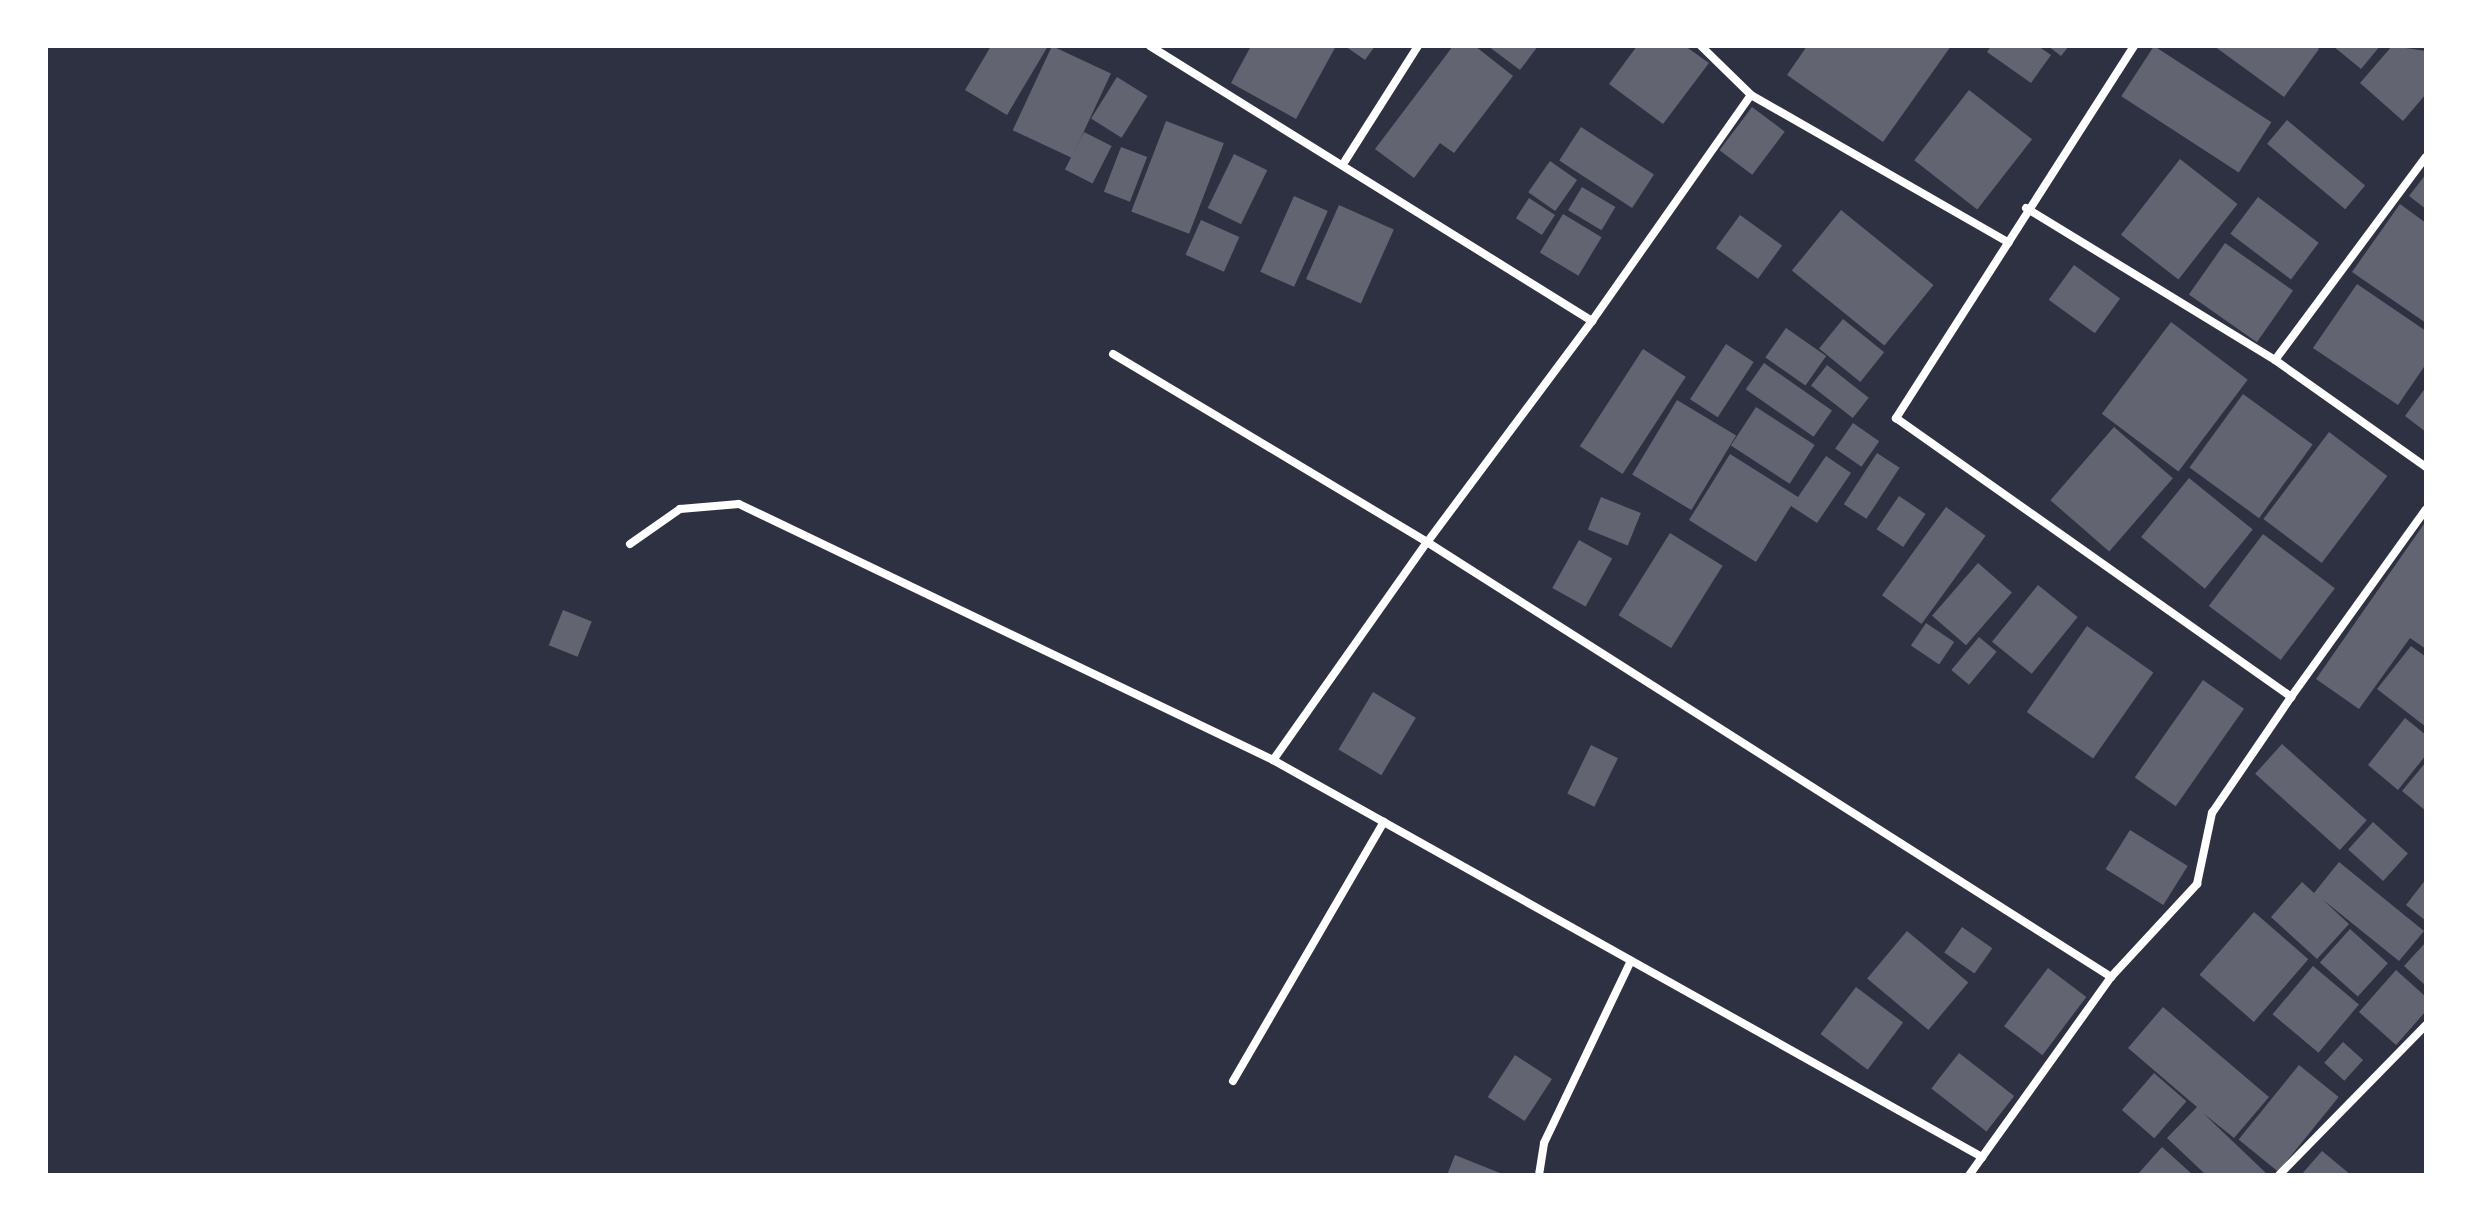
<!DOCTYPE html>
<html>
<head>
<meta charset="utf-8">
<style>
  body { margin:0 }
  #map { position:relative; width:2472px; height:1221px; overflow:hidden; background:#2d3142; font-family:"PT Sans Narrow",sans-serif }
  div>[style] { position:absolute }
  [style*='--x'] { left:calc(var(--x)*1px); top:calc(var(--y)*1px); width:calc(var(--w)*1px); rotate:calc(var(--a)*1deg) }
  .building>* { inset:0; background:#626471; transform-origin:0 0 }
  .minor>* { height:8px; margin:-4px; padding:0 4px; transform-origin:4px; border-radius:4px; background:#fff }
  span { translate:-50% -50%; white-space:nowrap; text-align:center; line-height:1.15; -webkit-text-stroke:7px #fff; paint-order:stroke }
  .frame { position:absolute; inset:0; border:48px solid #fff; pointer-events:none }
</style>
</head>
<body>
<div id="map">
  <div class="building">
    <i style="clip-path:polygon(991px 46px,1048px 46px,1007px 115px,965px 90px)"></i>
    <i style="left:1052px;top:46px;width:65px;height:93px;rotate:25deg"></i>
    <i style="clip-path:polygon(1251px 46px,1336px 46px,1296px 119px,1231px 83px)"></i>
    <i style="clip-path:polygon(1345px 46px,1375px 46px,1365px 60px)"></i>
    <i style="clip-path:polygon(1453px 46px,1475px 46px,1513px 76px,1454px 153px,1440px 143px,1414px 178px,1375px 149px)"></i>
    <i style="clip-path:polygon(1488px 46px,1538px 46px,1520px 70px)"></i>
    <i style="clip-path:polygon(1637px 46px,1685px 46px,1709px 63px,1663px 124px,1609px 84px)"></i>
    <i style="clip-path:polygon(1807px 46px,1951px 46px,1883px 142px,1787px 75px)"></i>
    <i style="clip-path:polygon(1991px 46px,2038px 46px,2051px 55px,2031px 83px,1987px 52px)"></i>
    <i style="clip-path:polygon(2048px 46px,2069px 46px,2061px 56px)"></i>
    <i style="left:2154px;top:46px;width:140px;height:60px;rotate:33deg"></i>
    <i style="clip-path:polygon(2214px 46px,2315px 46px,2319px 49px,2284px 97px)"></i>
    <i style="clip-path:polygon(2333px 46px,2380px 46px,2361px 69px)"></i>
    <i style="clip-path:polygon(2392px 46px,2426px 51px,2426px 94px,2403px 121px,2360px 83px)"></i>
    <i style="left:1117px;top:77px;width:36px;height:49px;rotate:32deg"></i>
    <i style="left:1969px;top:90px;width:80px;height:89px;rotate:38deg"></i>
    <i style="left:1752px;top:107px;width:41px;height:54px;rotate:37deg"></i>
    <i style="left:2287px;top:120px;width:102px;height:31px;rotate:40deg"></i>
    <i style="left:1166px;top:121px;width:62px;height:97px;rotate:21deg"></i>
    <i style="left:1581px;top:127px;width:87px;height:40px;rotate:33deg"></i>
    <i style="left:1084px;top:132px;width:31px;height:42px;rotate:27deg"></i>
    <i style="left:1121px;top:147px;width:28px;height:48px;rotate:21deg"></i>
    <i style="left:1234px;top:154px;width:37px;height:60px;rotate:26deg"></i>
    <i style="left:2180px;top:159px;width:73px;height:96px;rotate:38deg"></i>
    <i style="left:1550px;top:161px;width:33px;height:38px;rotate:35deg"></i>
    <i style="clip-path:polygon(2426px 174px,2426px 209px,2409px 196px)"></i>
    <i style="left:1582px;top:187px;width:39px;height:27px;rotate:31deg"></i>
    <i style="left:1294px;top:196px;width:37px;height:83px;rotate:24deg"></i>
    <i style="left:2258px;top:197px;width:76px;height:46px;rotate:37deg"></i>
    <i style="left:1529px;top:198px;width:31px;height:24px;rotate:33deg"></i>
    <i style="clip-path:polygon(2400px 204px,2426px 223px,2426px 323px,2352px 272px)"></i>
    <i style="left:1339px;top:205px;width:60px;height:81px;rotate:24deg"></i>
    <i style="left:1841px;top:210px;width:119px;height:78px;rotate:39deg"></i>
    <i style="left:1563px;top:214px;width:45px;height:45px;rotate:31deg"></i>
    <i style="left:1740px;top:215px;width:52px;height:41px;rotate:36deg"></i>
    <i style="left:1201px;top:220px;width:42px;height:38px;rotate:24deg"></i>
    <i style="left:2225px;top:243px;width:83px;height:63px;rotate:35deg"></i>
    <i style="left:2074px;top:265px;width:57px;height:43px;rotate:36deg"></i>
    <i style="clip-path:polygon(2357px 284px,2426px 331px,2426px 364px,2398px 405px,2313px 348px)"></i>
    <i style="left:1843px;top:319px;width:53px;height:38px;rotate:39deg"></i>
    <i style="left:2171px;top:322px;width:96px;height:115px;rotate:37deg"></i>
    <i style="left:1786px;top:328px;width:49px;height:36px;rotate:35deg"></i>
    <i style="left:1726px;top:344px;width:33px;height:66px;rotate:33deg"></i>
    <i style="left:1643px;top:349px;width:51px;height:116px;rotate:33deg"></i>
    <i style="left:1764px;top:363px;width:83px;height:32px;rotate:35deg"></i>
    <i style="left:1827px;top:365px;width:53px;height:26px;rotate:38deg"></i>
    <i style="clip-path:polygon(2426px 387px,2426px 432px,2405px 416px)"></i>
    <i style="left:2243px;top:394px;width:86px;height:91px;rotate:36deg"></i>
    <i style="left:1677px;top:400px;width:69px;height:87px;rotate:31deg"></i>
    <i style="left:1756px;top:407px;width:70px;height:46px;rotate:33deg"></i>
    <i style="left:1853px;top:423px;width:32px;height:31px;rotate:35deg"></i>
    <i style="left:2114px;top:427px;width:78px;height:97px;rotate:41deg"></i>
    <i style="left:2329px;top:432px;width:73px;height:109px;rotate:37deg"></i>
    <i style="left:1877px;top:453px;width:27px;height:61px;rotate:33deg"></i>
    <i style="clip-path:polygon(1730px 454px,1798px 497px,1826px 456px,1851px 473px,1817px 523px,1791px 506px,1756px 562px,1689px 520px)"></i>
    <i style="left:2189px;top:478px;width:82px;height:76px;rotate:39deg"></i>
    <i style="left:1899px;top:496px;width:32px;height:40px;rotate:34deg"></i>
    <i style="left:1601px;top:497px;width:43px;height:35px;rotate:22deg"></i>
    <i style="left:1946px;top:507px;width:49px;height:109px;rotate:36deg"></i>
    <i style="clip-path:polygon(2426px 521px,2426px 649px,2410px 638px,2359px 709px,2316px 679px)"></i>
    <i style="left:1670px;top:533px;width:62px;height:97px;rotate:32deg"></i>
    <i style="left:2263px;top:534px;width:90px;height:90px;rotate:37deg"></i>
    <i style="left:1579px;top:540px;width:38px;height:55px;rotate:29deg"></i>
    <i style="left:1978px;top:563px;width:45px;height:70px;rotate:41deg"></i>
    <i style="left:2038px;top:585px;width:51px;height:73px;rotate:39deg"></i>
    <i style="left:563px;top:610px;width:31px;height:38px;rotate:22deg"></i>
    <i style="left:1926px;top:623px;width:34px;height:27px;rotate:34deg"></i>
    <i style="left:2087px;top:626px;width:81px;height:105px;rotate:35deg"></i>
    <i style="left:1979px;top:637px;width:23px;height:43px;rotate:40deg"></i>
    <i style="clip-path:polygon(2411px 646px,2426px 657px,2426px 727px,2377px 689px)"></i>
    <i style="left:2203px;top:680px;width:50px;height:119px;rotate:35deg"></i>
    <i style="left:1373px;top:692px;width:50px;height:67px;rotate:31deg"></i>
    <i style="clip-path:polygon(2405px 718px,2426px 735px,2426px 755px,2398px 790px,2368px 765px)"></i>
    <i style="left:2282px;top:744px;width:114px;height:40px;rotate:42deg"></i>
    <i style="left:1591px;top:745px;width:30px;height:54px;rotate:26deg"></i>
    <i style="clip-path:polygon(2426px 762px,2426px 811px,2402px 791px)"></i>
    <i style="left:2373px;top:822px;width:47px;height:37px;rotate:42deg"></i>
    <i style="left:2130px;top:830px;width:68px;height:46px;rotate:32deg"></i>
    <i style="clip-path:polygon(2339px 862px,2424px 931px,2399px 961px,2322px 899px,2349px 924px,2317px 959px,2271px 917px,2302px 882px,2314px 893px)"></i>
    <i style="clip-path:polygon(2426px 879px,2426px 921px,2406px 905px)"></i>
    <i style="left:2254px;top:912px;width:72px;height:83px;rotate:41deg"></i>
    <i style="left:1962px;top:927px;width:37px;height:31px;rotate:35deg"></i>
    <i style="left:2350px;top:929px;width:51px;height:45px;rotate:42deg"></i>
    <i style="left:1907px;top:931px;width:80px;height:62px;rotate:40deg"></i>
    <i style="clip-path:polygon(2426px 942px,2426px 986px,2404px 966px)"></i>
    <i style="left:2313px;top:966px;width:60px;height:63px;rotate:40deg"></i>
    <i style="left:2048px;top:968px;width:48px;height:73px;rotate:37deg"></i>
    <i style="clip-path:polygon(2396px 970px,2426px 997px,2426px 1011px,2396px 1045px,2359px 1012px)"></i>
    <i style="left:1856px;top:987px;width:59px;height:59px;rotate:37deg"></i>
    <i style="clip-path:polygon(2163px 1007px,2269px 1097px,2234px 1138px,2203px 1113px,2268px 1175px,2206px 1175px,2167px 1138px,2197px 1107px,2128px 1048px)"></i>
    <i style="left:2343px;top:1042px;width:27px;height:28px;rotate:42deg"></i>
    <i style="left:1959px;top:1053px;width:70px;height:45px;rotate:38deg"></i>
    <i style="left:1515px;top:1055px;width:44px;height:50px;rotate:33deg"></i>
    <i style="left:2299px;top:1065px;width:51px;height:96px;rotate:39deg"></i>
    <i style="left:2154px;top:1073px;width:43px;height:49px;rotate:41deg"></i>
    <i style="clip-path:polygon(2162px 1147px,2193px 1175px,2137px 1175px)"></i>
    <i style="clip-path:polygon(2322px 1151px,2351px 1175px,2301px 1175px)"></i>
    <i style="clip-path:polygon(1455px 1155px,1505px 1175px,1447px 1175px)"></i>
  </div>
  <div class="minor">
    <i style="--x:1150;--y:46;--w:521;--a:31.89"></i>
    <i style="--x:1592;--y:321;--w:276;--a:-54.9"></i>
    <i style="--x:1701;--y:46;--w:70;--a:44.4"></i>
    <i style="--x:1751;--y:95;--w:297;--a:29.8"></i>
    <i style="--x:2134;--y:46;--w:442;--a:122.6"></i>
    <i style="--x:1896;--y:418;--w:484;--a:35.2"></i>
    <i style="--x:2291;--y:697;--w:231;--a:-54.3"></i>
    <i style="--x:1345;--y:161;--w:136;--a:-57.6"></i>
    <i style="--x:2026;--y:208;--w:292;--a:31.4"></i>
    <i style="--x:2275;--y:360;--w:185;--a:35.3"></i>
    <i style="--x:1592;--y:321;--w:276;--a:126.7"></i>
    <i style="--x:1427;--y:542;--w:811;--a:32.45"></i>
    <i style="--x:2111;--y:977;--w:244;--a:125.6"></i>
    <i style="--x:1113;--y:354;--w:366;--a:30.9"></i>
    <i style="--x:1427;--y:542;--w:267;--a:125.2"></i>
    <i style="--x:2275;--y:360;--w:253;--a:-53.4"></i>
    <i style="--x:630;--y:544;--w:61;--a:-35"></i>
    <i style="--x:680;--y:509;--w:59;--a:-4.8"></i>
    <i style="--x:739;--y:504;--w:592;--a:25.61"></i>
    <i style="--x:1273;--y:760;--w:813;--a:29.25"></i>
    <i style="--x:2111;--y:977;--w:127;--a:-47.2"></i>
    <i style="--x:2197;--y:884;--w:73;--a:-78.1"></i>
    <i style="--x:2212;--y:813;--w:140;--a:-55.7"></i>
    <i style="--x:1233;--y:1081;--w:300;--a:-59.8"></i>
    <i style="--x:1539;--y:1175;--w:32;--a:-81"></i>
    <i style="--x:1544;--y:1143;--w:202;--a:-64.5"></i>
    <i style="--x:2279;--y:1175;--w:210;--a:-45.6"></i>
  </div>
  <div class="frame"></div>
</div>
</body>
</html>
